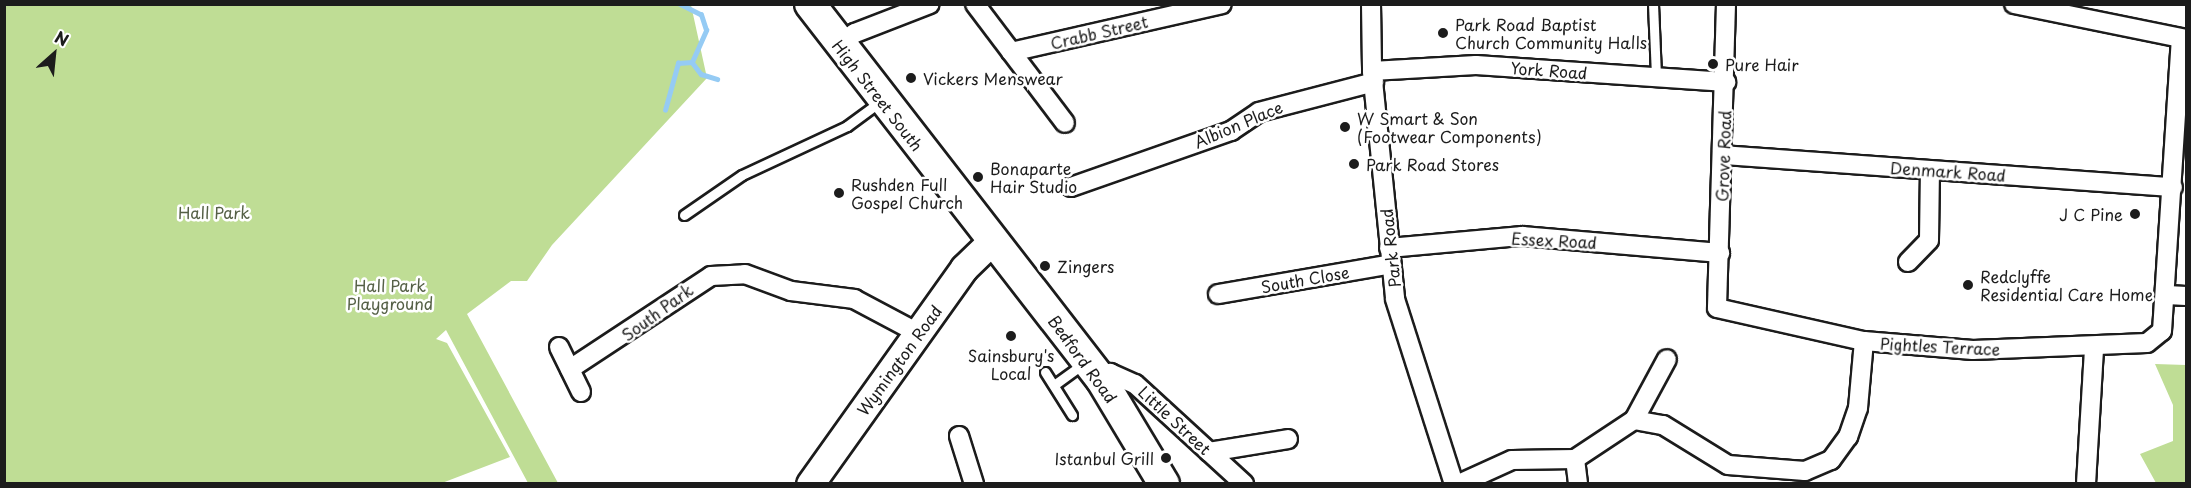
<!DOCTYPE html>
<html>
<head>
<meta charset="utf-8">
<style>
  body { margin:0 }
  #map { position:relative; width:2191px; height:488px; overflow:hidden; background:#fff; font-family:"Playpen Sans",sans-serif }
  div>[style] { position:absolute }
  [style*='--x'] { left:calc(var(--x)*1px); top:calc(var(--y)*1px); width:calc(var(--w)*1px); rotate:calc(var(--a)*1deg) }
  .green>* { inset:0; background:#bfdd95 }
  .stream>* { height:4.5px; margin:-2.25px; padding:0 2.25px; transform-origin:2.25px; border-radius:2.25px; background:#95cbf4 }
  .roads { filter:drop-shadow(2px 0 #1c1c1c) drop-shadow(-2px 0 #1c1c1c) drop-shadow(0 2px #1c1c1c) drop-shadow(0 -2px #1c1c1c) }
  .lane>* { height:9px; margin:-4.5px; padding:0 4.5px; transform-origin:4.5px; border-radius:4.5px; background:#fff }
  .street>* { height:18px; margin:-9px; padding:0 9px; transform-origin:9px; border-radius:9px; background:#fff }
  .secondary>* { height:27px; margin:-13.5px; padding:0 13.5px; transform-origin:13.5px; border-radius:13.5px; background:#fff }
  .primary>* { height:30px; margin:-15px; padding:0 15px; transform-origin:15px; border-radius:15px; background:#fff }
  .dots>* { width:16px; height:16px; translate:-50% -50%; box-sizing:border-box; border:3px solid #fff; border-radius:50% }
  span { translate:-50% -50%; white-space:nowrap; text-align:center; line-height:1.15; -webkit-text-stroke:5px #fff; paint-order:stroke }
  .poi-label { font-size:16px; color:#1c1c1c }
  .left { translate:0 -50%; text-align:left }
  .right { translate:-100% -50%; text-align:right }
  .street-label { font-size:16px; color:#1c1c1c }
  .park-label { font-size:16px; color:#556046 }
  .frame { position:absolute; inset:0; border:6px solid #1c1c1c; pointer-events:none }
  .north { position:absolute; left:24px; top:24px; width:60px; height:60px; -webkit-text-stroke:4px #fff; paint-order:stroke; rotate:27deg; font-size:16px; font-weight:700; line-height:24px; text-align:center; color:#1c1c1c }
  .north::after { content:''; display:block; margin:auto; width:21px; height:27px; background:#1c1c1c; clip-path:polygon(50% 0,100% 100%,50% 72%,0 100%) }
</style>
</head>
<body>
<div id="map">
  <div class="green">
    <i style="clip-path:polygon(4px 5px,691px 5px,707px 78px,552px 245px,527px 281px,511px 281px,467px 314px,558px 483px,528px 483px,446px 330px,436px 339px,447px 343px,510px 457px,442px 483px,5px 483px)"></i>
    <i style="clip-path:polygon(2155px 364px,2186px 365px,2186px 483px,2156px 483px,2140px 454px,2173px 441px,2173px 405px)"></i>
  </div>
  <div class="stream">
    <i style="--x:692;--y:62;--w:15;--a:53"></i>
    <i style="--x:701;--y:74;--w:17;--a:17"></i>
    <i style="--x:665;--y:110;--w:49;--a:-74.5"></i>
    <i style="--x:678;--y:63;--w:14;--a:-4"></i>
    <i style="--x:692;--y:62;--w:35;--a:-66"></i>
    <i style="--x:706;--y:30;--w:16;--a:-108"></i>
    <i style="--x:701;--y:15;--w:25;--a:-153"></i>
  </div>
  <div class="roads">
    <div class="lane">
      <i style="--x:1653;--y:4;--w:73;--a:87.6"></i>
      <i style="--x:684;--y:215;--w:70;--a:-34.6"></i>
      <i style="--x:742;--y:175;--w:116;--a:-25"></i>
      <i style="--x:847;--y:126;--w:42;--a:-36.3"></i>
      <i style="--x:1045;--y:372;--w:51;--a:57.9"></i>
      <i style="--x:1054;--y:385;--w:36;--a:-36"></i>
    </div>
    <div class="street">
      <i style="--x:975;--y:4;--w:149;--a:52.9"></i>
      <i style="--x:1371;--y:4;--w:67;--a:89.1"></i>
      <i style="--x:1372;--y:71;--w:229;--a:84.2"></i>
      <i style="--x:1395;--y:299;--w:194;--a:72.3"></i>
      <i style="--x:1726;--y:4;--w:304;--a:91.7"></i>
      <i style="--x:1717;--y:308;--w:151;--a:12.7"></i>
      <i style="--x:1864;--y:341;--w:109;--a:4.7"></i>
      <i style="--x:1973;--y:350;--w:174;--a:-2.3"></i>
      <i style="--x:2147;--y:343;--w:19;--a:-39"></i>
      <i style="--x:2162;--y:331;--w:291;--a:-86.3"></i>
      <i style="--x:2014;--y:4;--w:176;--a:11.5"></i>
      <i style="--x:839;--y:44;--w:19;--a:-35"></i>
      <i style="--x:855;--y:33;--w:80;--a:-21.1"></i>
      <i style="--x:1011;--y:52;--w:216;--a:-12.8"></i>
      <i style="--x:1372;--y:71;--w:104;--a:-3.3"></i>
      <i style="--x:1476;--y:65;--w:251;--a:3.9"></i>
      <i style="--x:1723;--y:155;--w:451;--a:4.1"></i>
      <i style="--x:1071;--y:187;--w:170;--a:-19.3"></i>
      <i style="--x:1231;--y:131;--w:34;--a:-34"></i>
      <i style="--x:1259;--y:112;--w:119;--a:-14.6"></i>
      <i style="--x:1389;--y:248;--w:134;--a:-5.2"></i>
      <i style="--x:1522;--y:236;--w:199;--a:4.9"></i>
      <i style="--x:1908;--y:262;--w:30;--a:-46"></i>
      <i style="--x:1929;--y:240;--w:70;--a:-89.2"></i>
      <i style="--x:1218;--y:294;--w:176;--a:-9.8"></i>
      <i style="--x:2167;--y:295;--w:19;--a:3"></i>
      <i style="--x:559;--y:347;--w:50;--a:63.9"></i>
      <i style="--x:570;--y:369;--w:169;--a:-33.4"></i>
      <i style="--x:711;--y:276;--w:34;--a:-3"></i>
      <i style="--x:745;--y:274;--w:49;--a:20.3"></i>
      <i style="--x:791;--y:291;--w:64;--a:7.2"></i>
      <i style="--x:854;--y:299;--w:72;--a:28"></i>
      <i style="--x:1101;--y:379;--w:11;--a:-34"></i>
      <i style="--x:1110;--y:373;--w:27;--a:24"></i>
      <i style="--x:1135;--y:384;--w:148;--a:42.5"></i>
      <i style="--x:1634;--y:420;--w:69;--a:-61.6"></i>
      <i style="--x:959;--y:436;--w:50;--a:72.6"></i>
      <i style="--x:1209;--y:452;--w:80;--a:-9.3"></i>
      <i style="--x:1575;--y:459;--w:25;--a:83"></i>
      <i style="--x:1459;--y:484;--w:58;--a:-24.4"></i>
      <i style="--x:1512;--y:460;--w:63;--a:-0.9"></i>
      <i style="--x:1575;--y:459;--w:71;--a:-33.5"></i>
      <i style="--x:1634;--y:420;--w:29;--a:10"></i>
      <i style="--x:1663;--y:425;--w:76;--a:31.6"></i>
      <i style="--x:1728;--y:465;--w:77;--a:4.5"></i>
      <i style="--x:1805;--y:471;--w:28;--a:-23"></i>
      <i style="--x:1831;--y:460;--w:29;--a:-54"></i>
      <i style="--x:1848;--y:437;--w:31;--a:-71"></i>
      <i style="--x:1858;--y:408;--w:67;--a:-84.9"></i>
      <i style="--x:2086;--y:484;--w:136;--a:-86.6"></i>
    </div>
    <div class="secondary">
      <i style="--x:810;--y:484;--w:265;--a:-54.5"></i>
      <i style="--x:964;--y:268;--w:39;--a:-44"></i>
    </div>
    <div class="primary">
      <i style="--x:810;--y:4;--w:475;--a:52.2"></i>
      <i style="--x:1101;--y:379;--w:122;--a:59"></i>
    </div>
  </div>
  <div class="dots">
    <i style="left:1443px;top:33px;background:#1c1c1c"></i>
    <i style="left:1713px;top:64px;background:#1c1c1c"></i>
    <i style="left:911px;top:78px;background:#1c1c1c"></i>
    <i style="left:1345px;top:127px;background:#1c1c1c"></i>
    <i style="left:1354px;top:164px;background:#1c1c1c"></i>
    <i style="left:978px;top:177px;background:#1c1c1c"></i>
    <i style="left:839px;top:193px;background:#1c1c1c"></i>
    <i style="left:2135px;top:214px;background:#1c1c1c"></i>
    <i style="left:1045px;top:266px;background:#1c1c1c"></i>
    <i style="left:1968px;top:285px;background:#1c1c1c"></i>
    <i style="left:1011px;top:336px;background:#1c1c1c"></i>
    <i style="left:1166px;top:458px;background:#1c1c1c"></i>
  </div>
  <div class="poi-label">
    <span class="left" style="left:1455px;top:33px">Park Road Baptist<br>Church Community Halls</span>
    <span class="left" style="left:1725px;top:64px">Pure Hair</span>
    <span class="left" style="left:923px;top:78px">Vickers Menswear</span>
    <span class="left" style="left:1357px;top:127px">W Smart &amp; Son<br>(Footwear Components)</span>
    <span class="left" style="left:1366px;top:164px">Park Road Stores</span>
    <span class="left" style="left:990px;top:177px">Bonaparte<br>Hair Studio</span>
    <span class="left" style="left:851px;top:193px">Rushden Full<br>Gospel Church</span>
    <span class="right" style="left:2123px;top:214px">J C Pine</span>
    <span class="left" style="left:1057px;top:266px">Zingers</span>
    <span class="left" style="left:1980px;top:285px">Redclyffe<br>Residential Care Home</span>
    <span style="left:1011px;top:364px">Sainsbury's<br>Local</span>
    <span class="right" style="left:1154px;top:458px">Istanbul Grill</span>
  </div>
  <div class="street-label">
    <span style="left:1099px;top:32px;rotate:-13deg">Crabb Street</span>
    <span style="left:1549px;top:70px;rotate:4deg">York Road</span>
    <span style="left:878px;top:95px;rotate:52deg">High Street South</span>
    <span style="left:1238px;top:124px;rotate:-23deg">Albion Place</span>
    <span style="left:1723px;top:156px;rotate:-88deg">Grove Road</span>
    <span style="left:1948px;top:171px;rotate:4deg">Denmark Road</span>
    <span style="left:1554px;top:240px;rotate:3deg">Essex Road</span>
    <span style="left:1390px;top:248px;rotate:-96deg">Park Road</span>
    <span style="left:1305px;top:279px;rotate:-10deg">South Close</span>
    <span style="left:657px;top:312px;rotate:-36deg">South Park</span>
    <span style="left:1940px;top:346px;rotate:3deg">Pightles Terrace</span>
    <span style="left:1083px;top:359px;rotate:54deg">Bedford Road</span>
    <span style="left:899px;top:360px;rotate:-54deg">Wymington Road</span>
    <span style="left:1175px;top:420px;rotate:43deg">Little Street</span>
  </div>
  <div class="park-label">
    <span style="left:214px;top:212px">Hall Park</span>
    <span style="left:390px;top:294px">Hall Park<br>Playground</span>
  </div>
  <div class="frame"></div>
  <div class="north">N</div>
</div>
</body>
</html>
